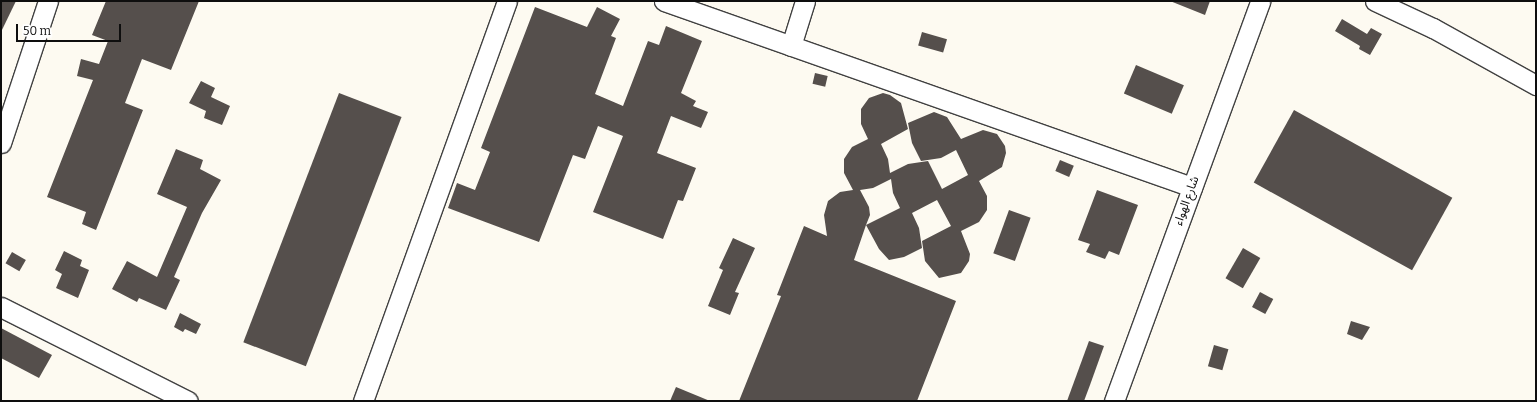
<!DOCTYPE html>
<html>
<head>
<meta charset="utf-8">
<style>
  body { margin:0 }
  #map { position:relative; width:1537px; height:402px; overflow:hidden; background:#fdfaf1; font-family:Bitter,"Noto Sans Arabic",serif }
  div>[style] { position:absolute }
  [style*='--x'] { left:calc(var(--x)*1px); top:calc(var(--y)*1px); width:calc(var(--w)*1px); rotate:calc(var(--a)*1deg) }
  .building>* { inset:0; background:#554f4c; transform-origin:0 0 }
  .roads { filter:drop-shadow(1px 0 #414141) drop-shadow(-1px 0 #414141) drop-shadow(0 1px #414141) drop-shadow(0 -1px #414141) }
  .minor>* { height:19px; margin:-9.5px; padding:0 9.5px; transform-origin:9.5px; border-radius:9.5px; background:#fff }
  span { translate:-50% -50%; white-space:nowrap; text-align:center; line-height:1.15; -webkit-text-stroke:4px #fff; paint-order:stroke }
  .street-label { font-size:12px; color:#0e0e0e }
  .frame { position:absolute; inset:0; border:2px solid #0e0e0e; pointer-events:none }
  .scale { position:absolute; left:16px; top:24px; width:105px; height:18px; box-sizing:border-box; border:2px solid #0e0e0e; border-top:0; padding-left:5px; font-size:12px; line-height:14px; white-space:nowrap; color:#0e0e0e; -webkit-text-stroke:3px #fff; paint-order:stroke }
</style>
</head>
<body>
<div id="map">
  <div class="building">
    <i style="clip-path:polygon(1px 1px,16px 1px,1px 32px)"></i>
    <i style="clip-path:polygon(106px 1px,199px 1px,171px 70px,142px 59px,125px 103px,143px 110px,96px 230px,82px 224px,86px 212px,47px 197px,93px 80px,77px 76px,81px 59px,99px 64px,108px 41px,92px 35px)"></i>
    <i style="clip-path:polygon(1170px 1px,1210px 1px,1205px 15px)"></i>
    <i style="clip-path:polygon(535px 7px,587px 27px,597px 7px,620px 19px,611px 36px,616px 38px,595px 94px,623px 106px,648px 41px,659px 45px,666px 26px,702px 41px,681px 93px,696px 101px,693px 106px,708px 112px,701px 128px,671px 116px,657px 153px,696px 168px,683px 201px,678px 200px,663px 239px,593px 212px,623px 136px,598px 126px,585px 159px,573px 155px,539px 242px,448px 208px,457px 183px,475px 190px,490px 152px,481px 148px)"></i>
    <i style="clip-path:polygon(1342px 19px,1367px 34px,1371px 28px,1382px 34px,1370px 55px,1359px 49px,1360px 46px,1335px 31px)"></i>
    <i style="left:922px;top:32px;width:26px;height:14px;rotate:16deg"></i>
    <i style="left:1136px;top:65px;width:52px;height:31px;rotate:23deg"></i>
    <i style="left:815px;top:73px;width:13px;height:11px;rotate:13deg"></i>
    <i style="clip-path:polygon(201px 81px,215px 88px,211px 97px,230px 106px,222px 125px,204px 118px,206px 111px,189px 103px)"></i>
    <i style="left:339px;top:93px;width:67px;height:267px;rotate:21deg"></i>
    <i style="clip-path:polygon(evenodd,883px 93px,890px 95px,901px 103px,908px 129px,881px 144px,888px 159px,890px 173px,908px 164px,928px 161px,942px 189px,968px 175px,956px 150px,941px 158px,921px 161px,912px 143px,908px 123px,934px 112px,947px 117px,961px 139px,983px 130px,997px 134px,1005px 146px,1006px 153px,1002px 167px,979px 181px,987px 196px,987px 210px,979px 222px,961px 231px,970px 254px,969px 261px,961px 273px,939px 278px,925px 261px,922px 241px,951px 226px,937px 200px,912px 213px,919px 228px,922px 248px,904px 257px,889px 260px,879px 249px,866px 225px,854px 260px,956px 301px,917px 401px,739px 401px,781px 296px,777px 295px,804px 226px,827px 236px,824px 215px,828px 201px,840px 192px,853px 190px,844px 173px,844px 159px,852px 147px,868px 139px,861px 124px,861px 109px,869px 98px,883px 93px,891px 179px,893px 193px,900px 208px,866px 225px,870px 215px,869px 207px,860px 190px,873px 188px,891px 179px)"></i>
    <i style="left:1294px;top:110px;width:181px;height:83px;rotate:29deg"></i>
    <i style="clip-path:polygon(176px 149px,203px 160px,200px 169px,221px 180px,202px 213px,174px 277px,180px 280px,166px 310px,139px 298px,137px 302px,112px 289px,127px 261px,157px 277px,187px 207px,157px 194px)"></i>
    <i style="left:1060px;top:160px;width:15px;height:12px;rotate:23deg"></i>
    <i style="clip-path:polygon(1097px 190px,1138px 205px,1119px 255px,1109px 251px,1105px 259px,1086px 252px,1090px 244px,1078px 240px)"></i>
    <i style="left:1009px;top:210px;width:23px;height:46px;rotate:20deg"></i>
    <i style="clip-path:polygon(733px 238px,755px 248px,735px 292px,739px 293px,730px 315px,708px 306px,723px 270px,719px 268px)"></i>
    <i style="left:1243px;top:248px;width:20px;height:35px;rotate:30deg"></i>
    <i style="clip-path:polygon(64px 251px,82px 260px,80px 266px,89px 270px,78px 298px,56px 288px,62px 274px,55px 270px)"></i>
    <i style="left:12px;top:252px;width:16px;height:13px;rotate:30deg"></i>
    <i style="left:1260px;top:292px;width:15px;height:17px;rotate:28deg"></i>
    <i style="clip-path:polygon(180px 313px,201px 324px,196px 334px,185px 329px,183px 332px,174px 327px)"></i>
    <i style="clip-path:polygon(1351px 321px,1370px 327px,1362px 340px,1347px 334px)"></i>
    <i style="clip-path:polygon(1px 328px,52px 355px,39px 378px,1px 358px)"></i>
    <i style="clip-path:polygon(1089px 341px,1104px 346px,1090px 385px,1084px 401px,1067px 401px)"></i>
    <i style="left:1214px;top:345px;width:15px;height:22px;rotate:16deg"></i>
    <i style="clip-path:polygon(676px 387px,710px 401px,670px 401px)"></i>
  </div>
  <div class="roads">
    <div class="minor">
      <i style="--x:664;--y:1;--w:560;--a:19.41"></i>
      <i style="--x:1375;--y:1;--w:64;--a:25"></i>
      <i style="--x:1433;--y:28;--w:118;--a:29"></i>
      <i style="--x:791;--y:46;--w:47;--a:-72.7"></i>
      <i style="--x:1;--y:143;--w:150;--a:-71.7"></i>
      <i style="--x:1;--y:307;--w:209;--a:26.7"></i>
      <i style="--x:363;--y:401;--w:425;--a:-70.2"></i>
      <i style="--x:1114;--y:401;--w:426;--a:-69.9"></i>
    </div>
  </div>
  <div class="street-label">
    <span style="left:1187px;top:201px;rotate:-70deg">شارع الهواء</span>
  </div>
  <div class="frame"></div>
  <div class="scale">50 m</div>
</div>
</body>
</html>
